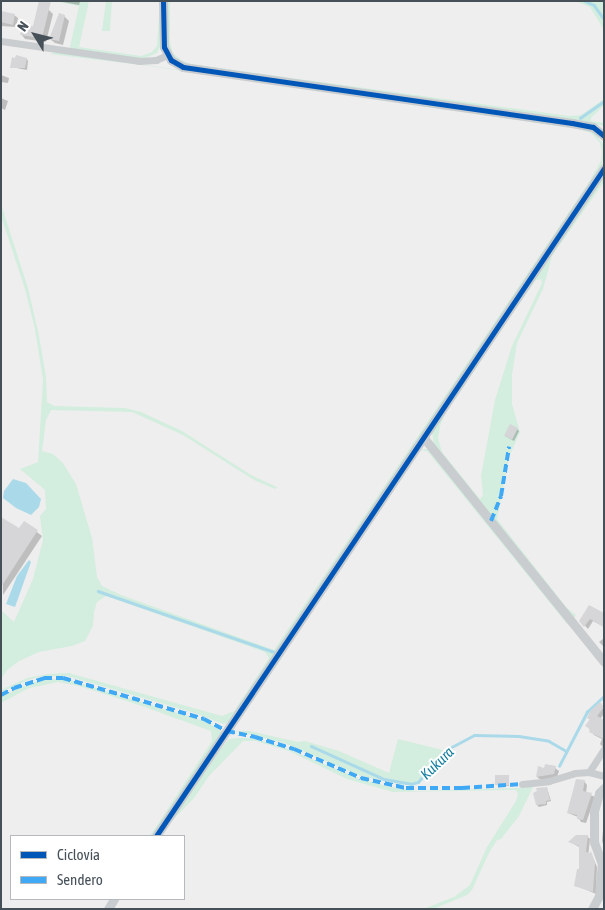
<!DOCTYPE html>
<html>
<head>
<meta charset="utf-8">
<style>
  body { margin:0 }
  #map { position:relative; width:605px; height:910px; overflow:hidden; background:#efeeee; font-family:"Asap Condensed",sans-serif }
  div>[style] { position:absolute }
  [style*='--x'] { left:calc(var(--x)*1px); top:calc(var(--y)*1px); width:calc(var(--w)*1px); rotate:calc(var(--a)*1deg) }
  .green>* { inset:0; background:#d3edde }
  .water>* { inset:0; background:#aadae9 }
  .shadow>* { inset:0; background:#0003 }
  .stream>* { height:2.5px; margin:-1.25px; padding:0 1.25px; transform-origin:1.25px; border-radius:1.25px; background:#aadae9 }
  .building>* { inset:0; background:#d6d6d8; transform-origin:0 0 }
  .minor>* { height:7px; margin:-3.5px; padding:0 3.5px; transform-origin:3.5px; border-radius:3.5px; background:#cacdcf }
  .tertiary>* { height:9px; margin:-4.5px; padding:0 4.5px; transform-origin:4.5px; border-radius:4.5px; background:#cacdcf }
  .quiet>* { height:4px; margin-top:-2px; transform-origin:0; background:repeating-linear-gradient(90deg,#3fa9f5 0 8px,transparent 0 12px) }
  .cycleway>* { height:5px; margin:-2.5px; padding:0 2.5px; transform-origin:2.5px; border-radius:2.5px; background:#0057b8 }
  span { translate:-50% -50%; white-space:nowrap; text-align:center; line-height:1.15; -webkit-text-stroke:4px #fff; paint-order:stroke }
  .water-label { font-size:15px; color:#137e9f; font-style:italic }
  .frame { position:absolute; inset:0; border:2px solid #465059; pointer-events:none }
  .legend { position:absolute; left:10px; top:835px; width:175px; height:65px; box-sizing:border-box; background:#fff; border:1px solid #b5b9bd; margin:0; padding:6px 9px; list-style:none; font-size:15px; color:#465059 }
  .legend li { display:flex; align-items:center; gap:10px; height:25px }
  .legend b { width:25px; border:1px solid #b5b9bd }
  .north { position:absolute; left:10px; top:10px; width:50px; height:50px; -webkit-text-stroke:4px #fff; paint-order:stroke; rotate:306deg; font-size:14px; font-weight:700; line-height:20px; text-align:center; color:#465059 }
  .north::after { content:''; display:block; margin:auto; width:18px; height:22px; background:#465059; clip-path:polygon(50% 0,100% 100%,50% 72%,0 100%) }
</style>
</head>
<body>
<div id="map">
  <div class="green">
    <i style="clip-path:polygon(53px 1px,89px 1px,79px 47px,141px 56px,152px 52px,157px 46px,160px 1px,160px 47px,157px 53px,143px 59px,72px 49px,70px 47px,79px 6px)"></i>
    <i style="clip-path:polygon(106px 1px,112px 1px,110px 31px,102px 31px)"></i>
    <i style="clip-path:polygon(166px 1px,170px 1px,170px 42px,173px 53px,181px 60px,191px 64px,569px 116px,581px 115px,604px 99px,604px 105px,591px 118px,591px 121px,604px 123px,604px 126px,186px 65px,174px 58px,169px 50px,167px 41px)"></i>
    <i style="clip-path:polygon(575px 1px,604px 2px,604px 30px,590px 7px)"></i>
    <i style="clip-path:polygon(56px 52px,592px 130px,604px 145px,602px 167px,229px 723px,223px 724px,195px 713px,67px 676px,43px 676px,28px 680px,1px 692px,1px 690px,27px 678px,47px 674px,69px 673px,222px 716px,234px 711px,269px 658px,265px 652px,106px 596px,97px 602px,94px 612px,93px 626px,85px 641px,72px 646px,39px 652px,19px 661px,7px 670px,1px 679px,1px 610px,14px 622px,33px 579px,43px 540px,40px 516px,46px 509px,45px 490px,20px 469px,38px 462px,43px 380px,35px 329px,25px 289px,1px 216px,1px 204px,28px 288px,39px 336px,46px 377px,47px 402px,54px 406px,125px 408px,141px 412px,182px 431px,251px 475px,277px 487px,275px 489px,254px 480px,183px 435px,132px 412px,51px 410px,46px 420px,42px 451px,53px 454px,63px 463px,76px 484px,92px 538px,97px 577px,102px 586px,121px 595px,274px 650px,589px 182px,601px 161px,602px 152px,600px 143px,591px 133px,579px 129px,149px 66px,50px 54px)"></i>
    <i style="clip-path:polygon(evenodd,604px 175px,604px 182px,552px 256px,543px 289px,517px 343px,512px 375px,512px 404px,520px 432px,509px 457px,497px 519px,567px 608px,576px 615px,574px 618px,434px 445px,432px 431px,604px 175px,541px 279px,542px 283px,512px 346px,495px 400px,481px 476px,483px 495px,480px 499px,442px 452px,438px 438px,440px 426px,445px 414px,511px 316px,536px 280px,541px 279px)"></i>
    <i style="clip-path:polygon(425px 449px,429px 449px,568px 622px,567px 624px,427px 451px,420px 450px)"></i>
    <i style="clip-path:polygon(57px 679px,73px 681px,207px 722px,221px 731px,222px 735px,153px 836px,150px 836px,212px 741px,211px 731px,139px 705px,79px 686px,58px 682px,29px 688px,1px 703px,1px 697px,21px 687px,42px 680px)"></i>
    <i style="clip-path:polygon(237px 731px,250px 731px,298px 742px,305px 741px,339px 751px,389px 773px,398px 739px,443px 750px,428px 771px,413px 785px,404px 785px,361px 776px,284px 743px)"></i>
    <i style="clip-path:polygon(238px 738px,251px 738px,278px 745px,360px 779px,390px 787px,417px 791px,518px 788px,530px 786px,533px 787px,519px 816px,501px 839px,497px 840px,489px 853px,472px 890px,467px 895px,433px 909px,423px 909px,454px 897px,470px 885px,487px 847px,516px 801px,518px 794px,516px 790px,393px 792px,347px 779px,289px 751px,256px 741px,243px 741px,209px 776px,194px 798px,171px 822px,162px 836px,160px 836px,211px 760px,229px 739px)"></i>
  </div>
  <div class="water">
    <i style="clip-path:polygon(13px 479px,26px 483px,41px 499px,39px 507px,31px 515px,16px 508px,3px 498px,4px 491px)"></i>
    <i style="clip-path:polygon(29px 560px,31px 562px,15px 607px,6px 604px,17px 576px)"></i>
  </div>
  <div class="shadow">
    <i style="clip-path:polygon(57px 1px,80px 1px,80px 2px,79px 5px)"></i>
    <i style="clip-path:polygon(48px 9px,53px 14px,46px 42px,25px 39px,21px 34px,34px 27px)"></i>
    <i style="clip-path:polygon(1px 12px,14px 15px,18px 18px,16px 27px,1px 26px)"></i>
    <i style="clip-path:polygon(64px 16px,69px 21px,63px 45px,55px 43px,50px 39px)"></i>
    <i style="clip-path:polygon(27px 59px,28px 61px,27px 70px,11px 67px)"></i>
    <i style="clip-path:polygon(1px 75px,9px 78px,8px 83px,1px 82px)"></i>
    <i style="clip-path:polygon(1px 98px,8px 101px,5px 110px,1px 108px)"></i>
    <i style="clip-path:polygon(517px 429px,519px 431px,514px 441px,505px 436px)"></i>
    <i style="clip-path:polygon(1px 518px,19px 530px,24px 522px,42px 536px,3px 595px)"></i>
    <i style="clip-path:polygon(604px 615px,604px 627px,593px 621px,588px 629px,580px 620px)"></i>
    <i style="clip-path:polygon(604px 638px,604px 647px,599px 642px)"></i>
    <i style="clip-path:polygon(604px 707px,604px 714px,600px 719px,604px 721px,603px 747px,600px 744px,602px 739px,594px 735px,587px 726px,591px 720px,588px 718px)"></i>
    <i style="clip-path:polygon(555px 768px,559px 771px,557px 777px,541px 780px,537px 777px,545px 770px)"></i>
    <i style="clip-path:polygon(508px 776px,509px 786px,496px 785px)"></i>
    <i style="clip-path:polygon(584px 781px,587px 785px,586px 793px,595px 797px,586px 823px,581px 822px,578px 817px,568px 813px)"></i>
    <i style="clip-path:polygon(547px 788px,551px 801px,547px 802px,547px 805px,539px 807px,537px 805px)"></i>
    <i style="clip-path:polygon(604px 819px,604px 847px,602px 841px)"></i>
    <i style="clip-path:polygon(587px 836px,590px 839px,588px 858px,591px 853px,597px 867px,596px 894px,575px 885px,580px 870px,581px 848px,570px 842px)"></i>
  </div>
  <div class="stream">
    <i style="--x:585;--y:1;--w:10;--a:24"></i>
    <i style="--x:594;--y:5;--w:17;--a:54"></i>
    <i style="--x:580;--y:118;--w:29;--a:-35"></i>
    <i style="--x:98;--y:591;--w:186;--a:19.1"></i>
    <i style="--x:311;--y:746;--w:80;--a:24.3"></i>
    <i style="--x:384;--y:779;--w:27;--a:10"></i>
    <i style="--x:411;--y:784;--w:7;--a:-16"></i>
    <i style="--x:418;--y:782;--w:43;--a:-48.8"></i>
    <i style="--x:446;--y:750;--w:32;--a:-28"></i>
    <i style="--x:474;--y:735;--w:45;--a:1.3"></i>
    <i style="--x:519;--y:736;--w:30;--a:9"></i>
    <i style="--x:549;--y:741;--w:20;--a:30"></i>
    <i style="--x:559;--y:766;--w:61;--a:-62.6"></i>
    <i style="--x:587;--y:712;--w:23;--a:-43"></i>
  </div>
  <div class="building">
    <i style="clip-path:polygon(39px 1px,51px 1px,42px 38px,20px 35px,23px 24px,33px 26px)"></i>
    <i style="clip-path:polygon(1px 11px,15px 14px,13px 25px,1px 22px)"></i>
    <i style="clip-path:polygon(59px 13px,65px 15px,59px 41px,49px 39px)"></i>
    <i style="clip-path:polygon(16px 55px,27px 58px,25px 68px,10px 68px,12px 57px,15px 58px)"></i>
    <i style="left:510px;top:424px;width:9px;height:13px;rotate:27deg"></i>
    <i style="clip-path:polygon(1px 517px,19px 528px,24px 521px,38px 530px,1px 587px)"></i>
    <i style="clip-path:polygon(589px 605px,604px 613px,604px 627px,590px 619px,584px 627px,579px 621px)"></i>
    <i style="clip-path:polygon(600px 702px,604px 707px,597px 716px,604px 720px,604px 739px,589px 732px,590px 729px,585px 726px,590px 719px,587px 718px,591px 710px)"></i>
    <i style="clip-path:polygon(545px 764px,556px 766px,554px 774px,536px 777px,538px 766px,544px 768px)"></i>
    <i style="left:495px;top:775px;width:14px;height:10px"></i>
    <i style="clip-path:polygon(576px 779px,585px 780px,583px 791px,592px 793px,583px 820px,577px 819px,577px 815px,567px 813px)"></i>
    <i style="clip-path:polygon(547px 787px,550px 800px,546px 801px,546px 804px,536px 805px,533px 793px,537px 791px,536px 788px)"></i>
    <i style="clip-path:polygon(576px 835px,588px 835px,586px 852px,590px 853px,591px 851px,595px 863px,593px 892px,574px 886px,577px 869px,579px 869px,579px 846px,568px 842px)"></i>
  </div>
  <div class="minor">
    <i style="--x:1;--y:41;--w:139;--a:8.2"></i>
    <i style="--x:139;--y:61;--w:17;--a:-3"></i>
    <i style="--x:156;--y:60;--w:12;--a:-24"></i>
    <i style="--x:589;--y:772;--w:27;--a:-57"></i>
    <i style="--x:522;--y:784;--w:27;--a:-6"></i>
    <i style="--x:549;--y:781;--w:27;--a:-17"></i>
    <i style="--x:575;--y:773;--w:14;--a:-4"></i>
    <i style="--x:589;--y:772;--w:16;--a:15"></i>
  </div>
  <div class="tertiary">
    <i style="--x:163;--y:1;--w:46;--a:88.8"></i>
    <i style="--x:164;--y:47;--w:15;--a:62"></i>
    <i style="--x:171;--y:60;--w:14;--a:30"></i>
    <i style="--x:183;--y:67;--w:393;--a:8.2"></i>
    <i style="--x:572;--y:123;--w:21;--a:11"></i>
    <i style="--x:593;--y:127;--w:14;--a:39"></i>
    <i style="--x:424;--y:438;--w:287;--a:51.2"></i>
    <i style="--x:156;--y:836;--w:804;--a:-56.15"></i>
    <i style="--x:108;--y:909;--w:12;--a:-59"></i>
    <i style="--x:592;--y:909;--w:15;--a:-62"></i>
    <i style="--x:599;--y:896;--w:32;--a:-85"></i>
    <i style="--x:602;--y:864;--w:23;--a:-110"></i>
    <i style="--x:594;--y:842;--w:31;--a:-90"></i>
    <i style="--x:594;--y:811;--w:19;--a:-74"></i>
    <i style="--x:599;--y:793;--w:7;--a:-45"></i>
  </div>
  <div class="quiet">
    <i style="--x:491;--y:521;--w:27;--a:-68"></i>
    <i style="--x:501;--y:496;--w:50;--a:-80.7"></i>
    <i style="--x:1;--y:695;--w:15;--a:-28"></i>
    <i style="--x:14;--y:688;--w:32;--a:-18"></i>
    <i style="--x:44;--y:678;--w:19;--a:0"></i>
    <i style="--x:63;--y:678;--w:147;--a:16.2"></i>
    <i style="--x:204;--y:719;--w:26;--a:28"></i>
    <i style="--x:227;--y:731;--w:29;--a:12"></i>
    <i style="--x:255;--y:737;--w:41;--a:17.1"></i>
    <i style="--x:294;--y:749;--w:73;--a:23.4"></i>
    <i style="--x:361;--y:778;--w:46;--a:12.5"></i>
    <i style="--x:406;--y:788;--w:56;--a:0"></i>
    <i style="--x:462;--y:788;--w:60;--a:-3.8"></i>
  </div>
  <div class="cycleway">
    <i style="--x:163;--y:1;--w:46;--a:88.8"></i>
    <i style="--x:164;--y:47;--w:15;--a:62"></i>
    <i style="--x:171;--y:60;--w:14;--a:30"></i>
    <i style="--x:183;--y:67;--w:393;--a:8.2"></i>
    <i style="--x:572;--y:123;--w:21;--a:11"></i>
    <i style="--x:593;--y:127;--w:14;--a:39"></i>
    <i style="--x:156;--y:836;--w:804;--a:-56.15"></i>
  </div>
  <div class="water-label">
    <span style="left:437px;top:763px;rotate:-44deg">Kukura</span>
  </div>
  <div class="frame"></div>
  <ul class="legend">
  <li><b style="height:6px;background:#0057b8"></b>Ciclovía</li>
  <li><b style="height:6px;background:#3fa9f5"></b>Sendero</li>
  </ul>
  <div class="north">N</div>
</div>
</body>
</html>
